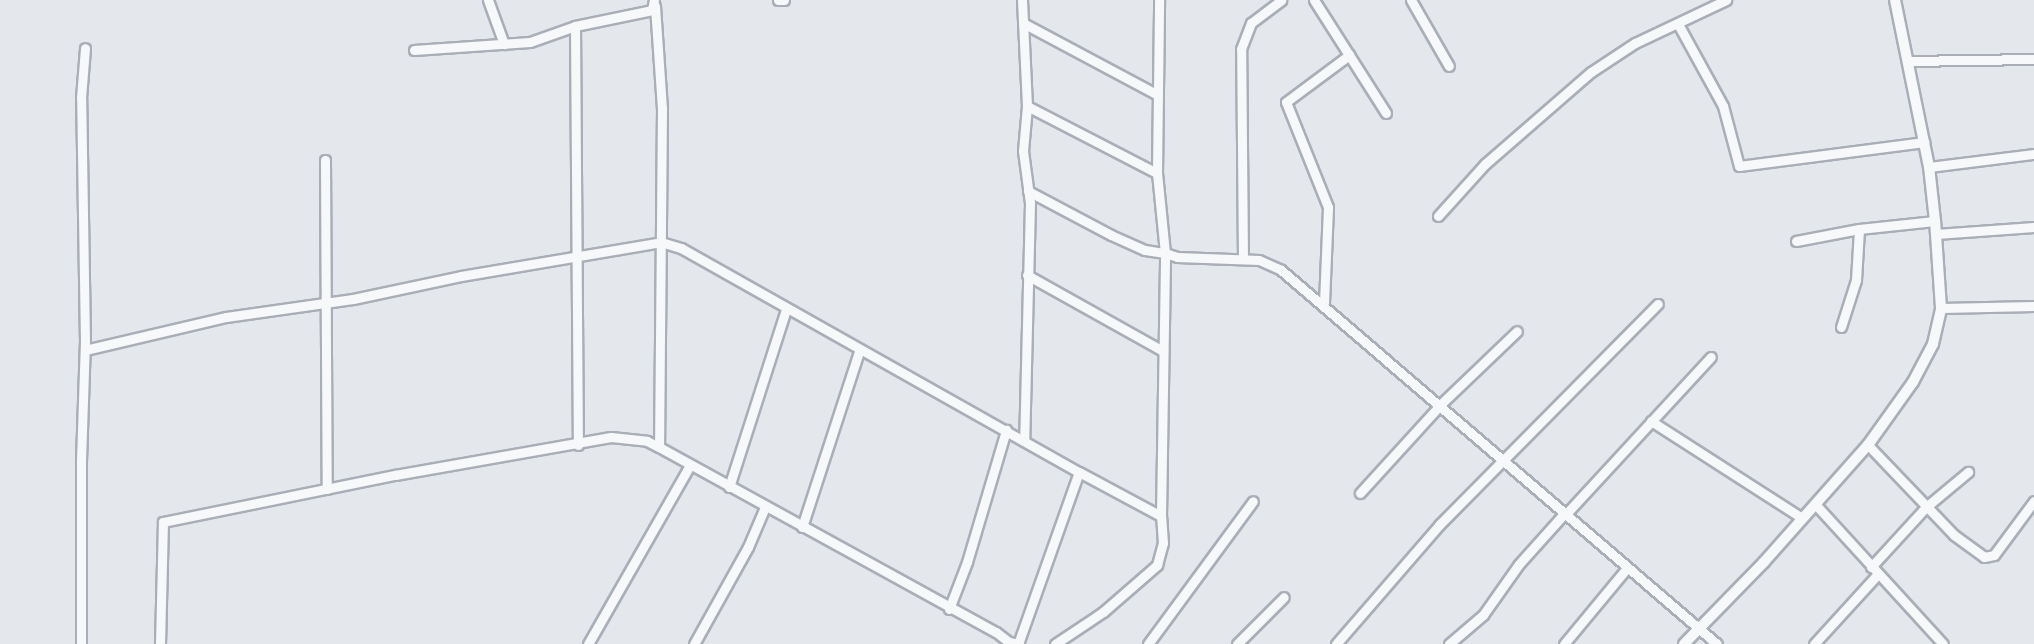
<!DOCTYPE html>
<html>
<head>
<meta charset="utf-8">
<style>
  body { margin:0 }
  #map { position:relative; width:2034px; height:644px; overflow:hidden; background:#e4e7ec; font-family:"Open Sans",sans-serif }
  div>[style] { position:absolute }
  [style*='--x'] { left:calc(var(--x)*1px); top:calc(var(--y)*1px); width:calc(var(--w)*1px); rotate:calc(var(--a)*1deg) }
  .roads { filter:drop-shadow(2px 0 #a9aeb7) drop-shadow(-2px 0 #a9aeb7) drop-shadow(0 2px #a9aeb7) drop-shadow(0 -2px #a9aeb7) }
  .minor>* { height:9px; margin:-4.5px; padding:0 4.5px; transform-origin:4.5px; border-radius:4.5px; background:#f7f8fa }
  .tertiary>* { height:10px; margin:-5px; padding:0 5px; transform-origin:5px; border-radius:5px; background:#f7f8fa }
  span { translate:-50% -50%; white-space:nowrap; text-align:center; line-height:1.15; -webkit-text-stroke:5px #f4f6f9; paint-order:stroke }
</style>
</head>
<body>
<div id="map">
  <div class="roads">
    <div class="minor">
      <i style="--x:488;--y:0;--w:47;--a:70"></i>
      <i style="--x:778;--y:0;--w:6;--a:0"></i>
      <i style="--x:1022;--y:0;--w:106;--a:87.3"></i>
      <i style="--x:1027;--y:106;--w:45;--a:95.1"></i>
      <i style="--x:1023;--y:151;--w:52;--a:82.3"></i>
      <i style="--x:1030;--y:203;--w:238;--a:91.4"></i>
      <i style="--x:1314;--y:0;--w:134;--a:57.5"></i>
      <i style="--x:1411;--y:0;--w:76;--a:60.1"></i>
      <i style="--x:655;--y:6;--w:103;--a:86.1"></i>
      <i style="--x:662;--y:109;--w:338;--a:90.5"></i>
      <i style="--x:1023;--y:23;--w:153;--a:28.1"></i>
      <i style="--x:1678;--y:24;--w:94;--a:61.2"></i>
      <i style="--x:1723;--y:106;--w:62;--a:75.1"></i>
      <i style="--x:1739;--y:166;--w:187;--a:-7.4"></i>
      <i style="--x:575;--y:26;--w:419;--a:89.6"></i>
      <i style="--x:414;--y:50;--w:116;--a:-3.9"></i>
      <i style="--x:530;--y:42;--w:48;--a:-19.6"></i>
      <i style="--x:575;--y:26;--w:79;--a:-11.7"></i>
      <i style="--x:652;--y:10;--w:10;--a:-79"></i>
      <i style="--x:1907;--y:61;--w:127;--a:-0.9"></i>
      <i style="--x:1027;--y:106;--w:146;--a:27.3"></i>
      <i style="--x:325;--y:160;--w:329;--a:89.7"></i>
      <i style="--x:1929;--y:167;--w:106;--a:-7.1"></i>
      <i style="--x:1028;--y:191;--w:94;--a:27.9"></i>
      <i style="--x:1111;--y:235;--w:37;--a:24"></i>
      <i style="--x:1145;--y:250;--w:20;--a:9"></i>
      <i style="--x:1165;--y:253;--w:80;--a:-95.7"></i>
      <i style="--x:1157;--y:173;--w:173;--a:-89.3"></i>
      <i style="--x:1438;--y:216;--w:70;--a:-47.9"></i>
      <i style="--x:1485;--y:164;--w:140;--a:-41"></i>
      <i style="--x:1591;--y:72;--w:53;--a:-33.4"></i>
      <i style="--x:1635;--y:43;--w:101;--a:-25.3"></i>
      <i style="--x:1936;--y:234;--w:98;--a:-4.1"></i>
      <i style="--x:1796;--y:241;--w:64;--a:-10.8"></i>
      <i style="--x:1243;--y:259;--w:210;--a:-90.5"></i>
      <i style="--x:1241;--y:49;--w:28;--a:-69"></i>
      <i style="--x:1251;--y:23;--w:38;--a:-37"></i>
      <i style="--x:1027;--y:275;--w:156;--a:29.2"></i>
      <i style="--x:1324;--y:303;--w:96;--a:-87.6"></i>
      <i style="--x:1328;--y:207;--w:113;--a:-111.8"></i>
      <i style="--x:1286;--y:102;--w:79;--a:-36.7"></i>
      <i style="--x:1941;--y:308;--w:93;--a:-1.2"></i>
      <i style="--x:1841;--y:327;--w:49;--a:-72.3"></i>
      <i style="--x:1856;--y:280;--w:51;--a:-86.6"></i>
      <i style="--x:1859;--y:229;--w:76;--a:-6"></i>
      <i style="--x:85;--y:350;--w:145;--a:-13.2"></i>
      <i style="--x:226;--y:317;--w:128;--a:-8.1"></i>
      <i style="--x:353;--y:299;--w:110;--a:-12"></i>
      <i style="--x:461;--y:276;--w:203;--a:-9.6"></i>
      <i style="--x:661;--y:242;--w:21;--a:17"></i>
      <i style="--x:681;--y:248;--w:457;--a:29.4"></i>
      <i style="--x:1651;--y:421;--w:179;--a:32.7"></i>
      <i style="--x:1868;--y:445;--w:124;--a:46.3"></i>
      <i style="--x:1954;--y:535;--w:37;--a:36"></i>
      <i style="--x:1984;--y:557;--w:10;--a:-11"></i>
      <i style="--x:1994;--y:555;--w:67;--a:-53.5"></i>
      <i style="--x:729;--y:487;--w:187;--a:-72.2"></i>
      <i style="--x:1360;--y:493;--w:120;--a:-47.7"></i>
      <i style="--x:1441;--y:404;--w:105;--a:-43.8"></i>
      <i style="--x:1816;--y:505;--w:188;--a:47.6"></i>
      <i style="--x:1565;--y:515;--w:215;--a:-47.3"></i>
      <i style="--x:802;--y:527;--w:187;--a:-72"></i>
      <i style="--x:1871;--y:567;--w:81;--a:-47.5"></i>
      <i style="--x:1926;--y:507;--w:55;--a:-39.8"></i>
      <i style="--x:949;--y:609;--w:50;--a:-69"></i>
      <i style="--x:967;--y:562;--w:138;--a:-73.5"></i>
      <i style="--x:81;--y:644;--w:183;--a:-90"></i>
      <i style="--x:81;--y:461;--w:119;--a:-88.1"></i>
      <i style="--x:85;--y:342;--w:244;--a:-90.9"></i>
      <i style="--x:81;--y:98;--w:50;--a:-85.4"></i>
      <i style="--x:160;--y:644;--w:122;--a:-88.6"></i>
      <i style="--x:163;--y:522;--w:237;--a:-11.5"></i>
      <i style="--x:395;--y:475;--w:219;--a:-10"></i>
      <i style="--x:611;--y:437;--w:36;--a:6"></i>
      <i style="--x:647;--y:441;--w:13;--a:27"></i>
      <i style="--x:659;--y:447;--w:384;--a:28.8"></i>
      <i style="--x:996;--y:632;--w:16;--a:38"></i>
      <i style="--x:1009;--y:642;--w:10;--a:11"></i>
      <i style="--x:588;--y:644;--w:206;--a:-60.3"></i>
      <i style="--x:694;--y:644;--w:111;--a:-60.9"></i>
      <i style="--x:748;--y:547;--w:43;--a:-67"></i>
      <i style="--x:1018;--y:644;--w:182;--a:-70.5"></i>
      <i style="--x:1079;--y:472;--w:93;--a:28.2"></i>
      <i style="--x:1161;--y:516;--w:263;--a:-89.1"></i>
      <i style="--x:1165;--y:253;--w:13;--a:18"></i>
      <i style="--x:1177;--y:257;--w:82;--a:2.1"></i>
      <i style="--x:1259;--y:260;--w:24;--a:24"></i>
      <i style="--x:1281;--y:270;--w:574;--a:40.62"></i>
      <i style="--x:1055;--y:644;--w:58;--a:-33.7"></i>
      <i style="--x:1103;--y:612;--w:72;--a:-41"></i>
      <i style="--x:1157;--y:565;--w:23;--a:-75"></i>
      <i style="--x:1163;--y:543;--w:27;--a:-94"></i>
      <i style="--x:1148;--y:644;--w:177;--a:-53.7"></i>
      <i style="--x:1237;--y:644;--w:66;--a:-45"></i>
      <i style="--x:1336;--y:644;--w:157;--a:-49.1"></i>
      <i style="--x:1439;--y:525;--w:311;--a:-45.3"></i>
      <i style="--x:1449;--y:644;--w:45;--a:-40.5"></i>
      <i style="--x:1483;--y:615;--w:62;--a:-54.8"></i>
      <i style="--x:1519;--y:564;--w:66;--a:-48.1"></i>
      <i style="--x:1564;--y:644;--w:97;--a:-50.4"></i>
      <i style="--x:1814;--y:644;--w:95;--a:-47.6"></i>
    </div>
    <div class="tertiary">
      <i style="--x:1684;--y:644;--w:115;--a:-45.7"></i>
      <i style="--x:1764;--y:562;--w:157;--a:-48.4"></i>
      <i style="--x:1868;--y:445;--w:77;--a:-54.5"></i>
      <i style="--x:1913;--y:382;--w:43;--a:-62.2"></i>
      <i style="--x:1933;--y:344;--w:37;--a:-77"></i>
      <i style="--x:1941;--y:308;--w:87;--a:-93.9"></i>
      <i style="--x:1935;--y:221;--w:54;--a:-96.3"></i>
      <i style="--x:1929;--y:167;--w:170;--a:-101.5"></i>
    </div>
  </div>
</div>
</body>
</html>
